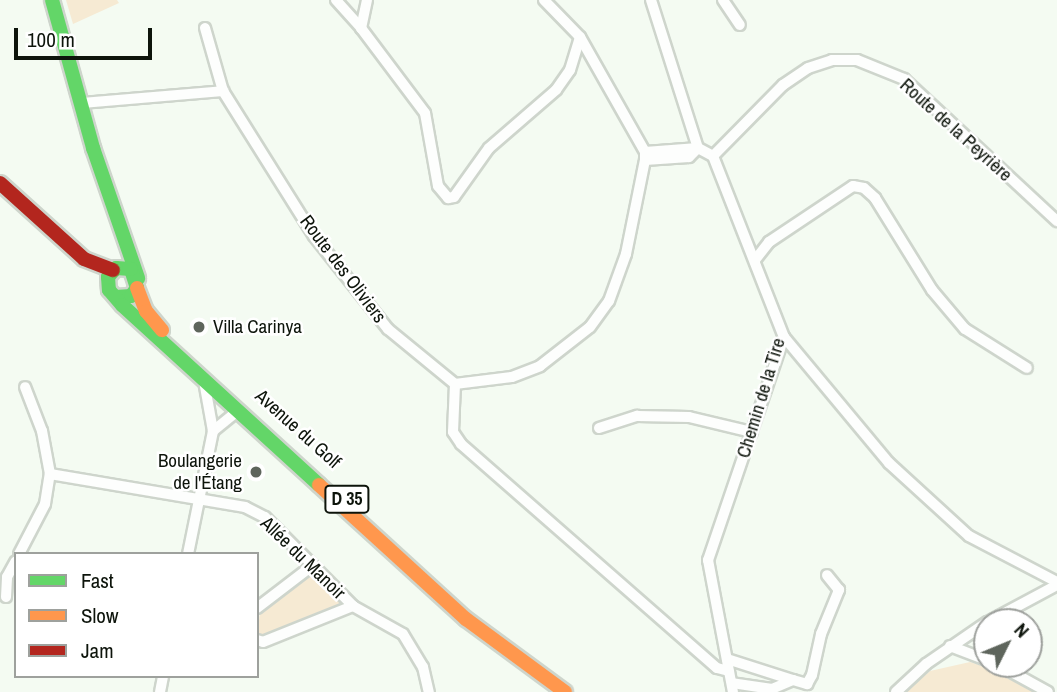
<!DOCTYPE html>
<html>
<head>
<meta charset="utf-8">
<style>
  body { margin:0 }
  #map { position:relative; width:1057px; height:692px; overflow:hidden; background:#f4fbf2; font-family:"Archivo Narrow",sans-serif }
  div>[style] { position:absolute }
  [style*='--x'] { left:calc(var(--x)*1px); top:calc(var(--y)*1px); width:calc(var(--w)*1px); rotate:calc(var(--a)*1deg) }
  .green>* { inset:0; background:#f6ead3 }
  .roads { filter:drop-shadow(2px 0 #ced5cc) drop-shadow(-2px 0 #ced5cc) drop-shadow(0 2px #ced5cc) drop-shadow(0 -2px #ced5cc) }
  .street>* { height:10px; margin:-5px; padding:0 5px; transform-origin:5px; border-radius:5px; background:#fdfefd }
  .fast>* { height:14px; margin:-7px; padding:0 7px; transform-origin:7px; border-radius:7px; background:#63d668 }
  .slow>* { height:14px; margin:-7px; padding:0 7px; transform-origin:7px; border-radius:7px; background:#ff974d }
  .jam>* { height:14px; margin:-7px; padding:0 7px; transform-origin:7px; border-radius:7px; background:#b3261e }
  .dots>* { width:19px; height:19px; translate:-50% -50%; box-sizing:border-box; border:4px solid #fff; border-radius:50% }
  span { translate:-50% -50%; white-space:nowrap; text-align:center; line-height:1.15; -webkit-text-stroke:5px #fff; paint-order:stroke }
  .shield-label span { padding:2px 5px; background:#fff; border:2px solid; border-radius:5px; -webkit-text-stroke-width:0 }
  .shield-label { font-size:18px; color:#0d140b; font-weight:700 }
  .street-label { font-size:19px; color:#0d140b }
  .poi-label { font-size:19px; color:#0d140b }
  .left { translate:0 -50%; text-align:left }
  .right { translate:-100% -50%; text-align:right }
  .legend { position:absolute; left:14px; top:552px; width:245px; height:126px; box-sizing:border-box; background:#fff; border:2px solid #9ea19d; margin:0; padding:9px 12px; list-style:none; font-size:21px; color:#0d140b }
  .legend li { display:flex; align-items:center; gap:14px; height:35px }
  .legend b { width:35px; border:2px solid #9ea19d }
  .north { position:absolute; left:973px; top:608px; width:70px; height:70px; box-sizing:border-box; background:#fff; border:2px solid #9ea19d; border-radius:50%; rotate:47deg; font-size:19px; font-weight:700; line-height:28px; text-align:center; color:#0d140b }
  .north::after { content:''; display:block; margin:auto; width:24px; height:32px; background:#5e655c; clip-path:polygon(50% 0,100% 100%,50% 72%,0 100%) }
  .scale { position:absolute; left:14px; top:28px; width:138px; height:32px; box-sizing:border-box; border:4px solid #0d140b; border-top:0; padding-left:9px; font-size:21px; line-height:24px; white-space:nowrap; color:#0d140b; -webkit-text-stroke:5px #fff; paint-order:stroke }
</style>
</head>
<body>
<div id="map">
  <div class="green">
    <i style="clip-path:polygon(66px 0,117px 0,119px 3px,73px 24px)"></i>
    <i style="clip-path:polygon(312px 572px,342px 603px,262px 638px,257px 636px,260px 612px)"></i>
    <i style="clip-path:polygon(970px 662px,998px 671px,1037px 692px,906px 692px,930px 671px)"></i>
  </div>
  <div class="roads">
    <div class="street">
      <i style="--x:336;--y:0;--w:38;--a:48"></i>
      <i style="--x:367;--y:0;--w:29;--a:102"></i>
      <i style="--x:361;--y:28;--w:106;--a:53"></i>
      <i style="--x:425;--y:113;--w:74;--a:79.9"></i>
      <i style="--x:438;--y:186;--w:16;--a:50"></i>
      <i style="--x:448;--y:198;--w:6;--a:-9"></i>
      <i style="--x:454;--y:197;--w:60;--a:-54.5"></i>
      <i style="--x:489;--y:148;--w:89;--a:-40.9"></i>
      <i style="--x:556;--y:90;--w:24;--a:-55"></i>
      <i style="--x:570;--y:70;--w:34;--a:-73"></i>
      <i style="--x:544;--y:0;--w:52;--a:45.8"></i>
      <i style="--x:580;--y:37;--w:132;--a:60.5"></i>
      <i style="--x:651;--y:0;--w:155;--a:72.4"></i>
      <i style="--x:698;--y:148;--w:17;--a:28"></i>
      <i style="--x:713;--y:156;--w:194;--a:68.6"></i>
      <i style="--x:784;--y:337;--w:236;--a:108.8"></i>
      <i style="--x:708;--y:560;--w:134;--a:79.3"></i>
      <i style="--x:723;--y:0;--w:30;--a:56"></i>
      <i style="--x:205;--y:28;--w:66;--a:74.1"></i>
      <i style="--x:223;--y:91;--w:171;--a:57.9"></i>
      <i style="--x:314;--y:236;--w:119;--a:51.5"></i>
      <i style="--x:388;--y:329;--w:87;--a:39.4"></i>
      <i style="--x:455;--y:384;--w:57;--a:-7"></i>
      <i style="--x:512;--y:377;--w:30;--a:-21"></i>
      <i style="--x:540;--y:366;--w:63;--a:-38"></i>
      <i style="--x:590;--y:327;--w:32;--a:-54"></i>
      <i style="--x:609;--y:301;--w:50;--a:-70.1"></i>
      <i style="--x:626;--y:254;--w:96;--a:-78.6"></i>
      <i style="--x:81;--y:103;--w:143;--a:-4.8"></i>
      <i style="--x:698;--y:148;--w:13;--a:135"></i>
      <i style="--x:689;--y:157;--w:44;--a:176.1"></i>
      <i style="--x:645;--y:160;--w:8;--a:-90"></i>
      <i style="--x:645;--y:152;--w:53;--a:-4.3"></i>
      <i style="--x:713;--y:156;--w:100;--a:-45.4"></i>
      <i style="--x:783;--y:85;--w:30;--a:-34"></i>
      <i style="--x:808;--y:68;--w:25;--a:-18"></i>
      <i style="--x:832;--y:60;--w:25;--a:0"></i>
      <i style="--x:857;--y:60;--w:51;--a:22"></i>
      <i style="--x:904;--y:79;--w:209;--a:42.9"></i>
      <i style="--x:755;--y:260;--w:23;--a:-52"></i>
      <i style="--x:769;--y:242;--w:101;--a:-33.7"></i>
      <i style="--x:853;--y:186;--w:11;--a:10"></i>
      <i style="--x:864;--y:188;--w:15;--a:42"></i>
      <i style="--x:875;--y:198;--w:108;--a:58.2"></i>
      <i style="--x:932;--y:290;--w:51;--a:49.8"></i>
      <i style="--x:965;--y:329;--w:73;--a:32.2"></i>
      <i style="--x:784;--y:337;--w:164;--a:50.2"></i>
      <i style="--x:889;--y:463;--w:108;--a:42.4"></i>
      <i style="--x:969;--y:536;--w:99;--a:27.6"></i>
      <i style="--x:455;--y:384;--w:48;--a:92.4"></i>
      <i style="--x:453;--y:432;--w:14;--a:56"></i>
      <i style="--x:461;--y:444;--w:340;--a:41.2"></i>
      <i style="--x:717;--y:668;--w:12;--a:14"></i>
      <i style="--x:599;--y:428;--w:40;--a:-18"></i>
      <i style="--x:637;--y:416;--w:52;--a:1.1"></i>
      <i style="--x:689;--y:417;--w:65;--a:13.4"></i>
      <i style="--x:213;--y:431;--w:32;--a:-39"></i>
      <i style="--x:50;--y:474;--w:198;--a:9.6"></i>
      <i style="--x:245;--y:507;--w:22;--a:27"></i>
      <i style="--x:265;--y:517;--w:125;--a:45.3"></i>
      <i style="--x:353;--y:606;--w:57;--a:29.2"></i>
      <i style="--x:403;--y:634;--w:39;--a:59"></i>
      <i style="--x:423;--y:667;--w:26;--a:77"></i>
      <i style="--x:19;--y:554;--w:56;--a:-62.5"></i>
      <i style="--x:45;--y:504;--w:30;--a:-81"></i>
      <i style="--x:50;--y:474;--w:44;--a:-100.5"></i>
      <i style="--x:42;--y:431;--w:47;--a:-111.1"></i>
      <i style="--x:188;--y:554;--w:126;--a:-78.5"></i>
      <i style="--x:213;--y:431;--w:51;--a:-100.2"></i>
      <i style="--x:6;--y:597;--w:20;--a:-87"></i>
      <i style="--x:7;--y:577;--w:18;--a:-61"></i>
      <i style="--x:257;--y:608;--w:69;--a:-37.4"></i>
      <i style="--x:988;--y:622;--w:78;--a:-28.2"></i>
      <i style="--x:257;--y:640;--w:6;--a:18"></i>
      <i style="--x:263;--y:642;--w:97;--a:-21.8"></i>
      <i style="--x:950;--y:646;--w:40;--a:21"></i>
      <i style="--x:727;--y:659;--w:69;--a:17.7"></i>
      <i style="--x:793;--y:680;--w:23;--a:157"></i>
      <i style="--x:772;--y:689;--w:40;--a:-171.5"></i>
      <i style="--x:997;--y:664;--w:58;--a:28.8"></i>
      <i style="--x:793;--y:680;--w:15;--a:16"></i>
      <i style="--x:807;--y:684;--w:10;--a:-61"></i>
      <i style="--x:812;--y:675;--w:42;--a:-77.6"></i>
      <i style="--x:821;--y:634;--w:48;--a:-67.8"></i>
      <i style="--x:839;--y:590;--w:19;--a:-129"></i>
      <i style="--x:160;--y:692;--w:16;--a:-79"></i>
      <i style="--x:896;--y:692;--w:41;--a:-43"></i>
      <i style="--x:926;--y:664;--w:74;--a:-34.5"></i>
    </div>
    <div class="fast">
      <i style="--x:52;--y:0;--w:154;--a:74.5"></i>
      <i style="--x:93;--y:148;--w:138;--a:70.9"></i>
      <i style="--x:116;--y:297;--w:15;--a:-4"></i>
      <i style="--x:131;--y:296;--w:10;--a:-53"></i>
      <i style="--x:137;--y:288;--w:20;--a:-108"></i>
      <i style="--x:131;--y:269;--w:15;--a:-176"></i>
      <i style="--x:116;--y:268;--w:12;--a:132"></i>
      <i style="--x:108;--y:277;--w:13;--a:86"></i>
      <i style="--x:109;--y:290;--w:20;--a:49"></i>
      <i style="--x:122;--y:305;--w:267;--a:42.4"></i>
    </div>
    <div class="slow">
      <i style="--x:137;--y:288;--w:25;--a:69"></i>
      <i style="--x:146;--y:311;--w:25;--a:50"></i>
      <i style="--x:319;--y:485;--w:199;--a:42.4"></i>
      <i style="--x:466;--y:619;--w:123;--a:36.4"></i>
    </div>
    <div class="jam">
      <i style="--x:0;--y:183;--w:113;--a:42.1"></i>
      <i style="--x:84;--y:259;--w:31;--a:21"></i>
    </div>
  </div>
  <div class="dots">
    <i style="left:199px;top:327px;background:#5e655c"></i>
    <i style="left:256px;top:472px;background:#5e655c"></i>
  </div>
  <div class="shield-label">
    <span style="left:347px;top:499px">D 35</span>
  </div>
  <div class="street-label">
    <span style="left:956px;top:130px;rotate:42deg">Route de la Peyrière</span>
    <span style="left:343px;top:269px;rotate:53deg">Route des Oliviers</span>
    <span style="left:761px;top:398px;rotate:-73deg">Chemin de la Tire</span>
    <span style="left:298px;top:429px;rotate:42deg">Avenue du Golf</span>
    <span style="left:303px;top:558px;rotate:44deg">Allée du Manoir</span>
  </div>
  <div class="poi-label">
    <span class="left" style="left:213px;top:327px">Villa Carinya</span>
    <span class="right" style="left:242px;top:472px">Boulangerie<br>de l'Étang</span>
  </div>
  <ul class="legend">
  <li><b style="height:9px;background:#63d668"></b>Fast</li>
  <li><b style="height:9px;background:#ff974d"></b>Slow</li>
  <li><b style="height:9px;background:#b3261e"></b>Jam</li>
  </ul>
  <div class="north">N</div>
  <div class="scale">100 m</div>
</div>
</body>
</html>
